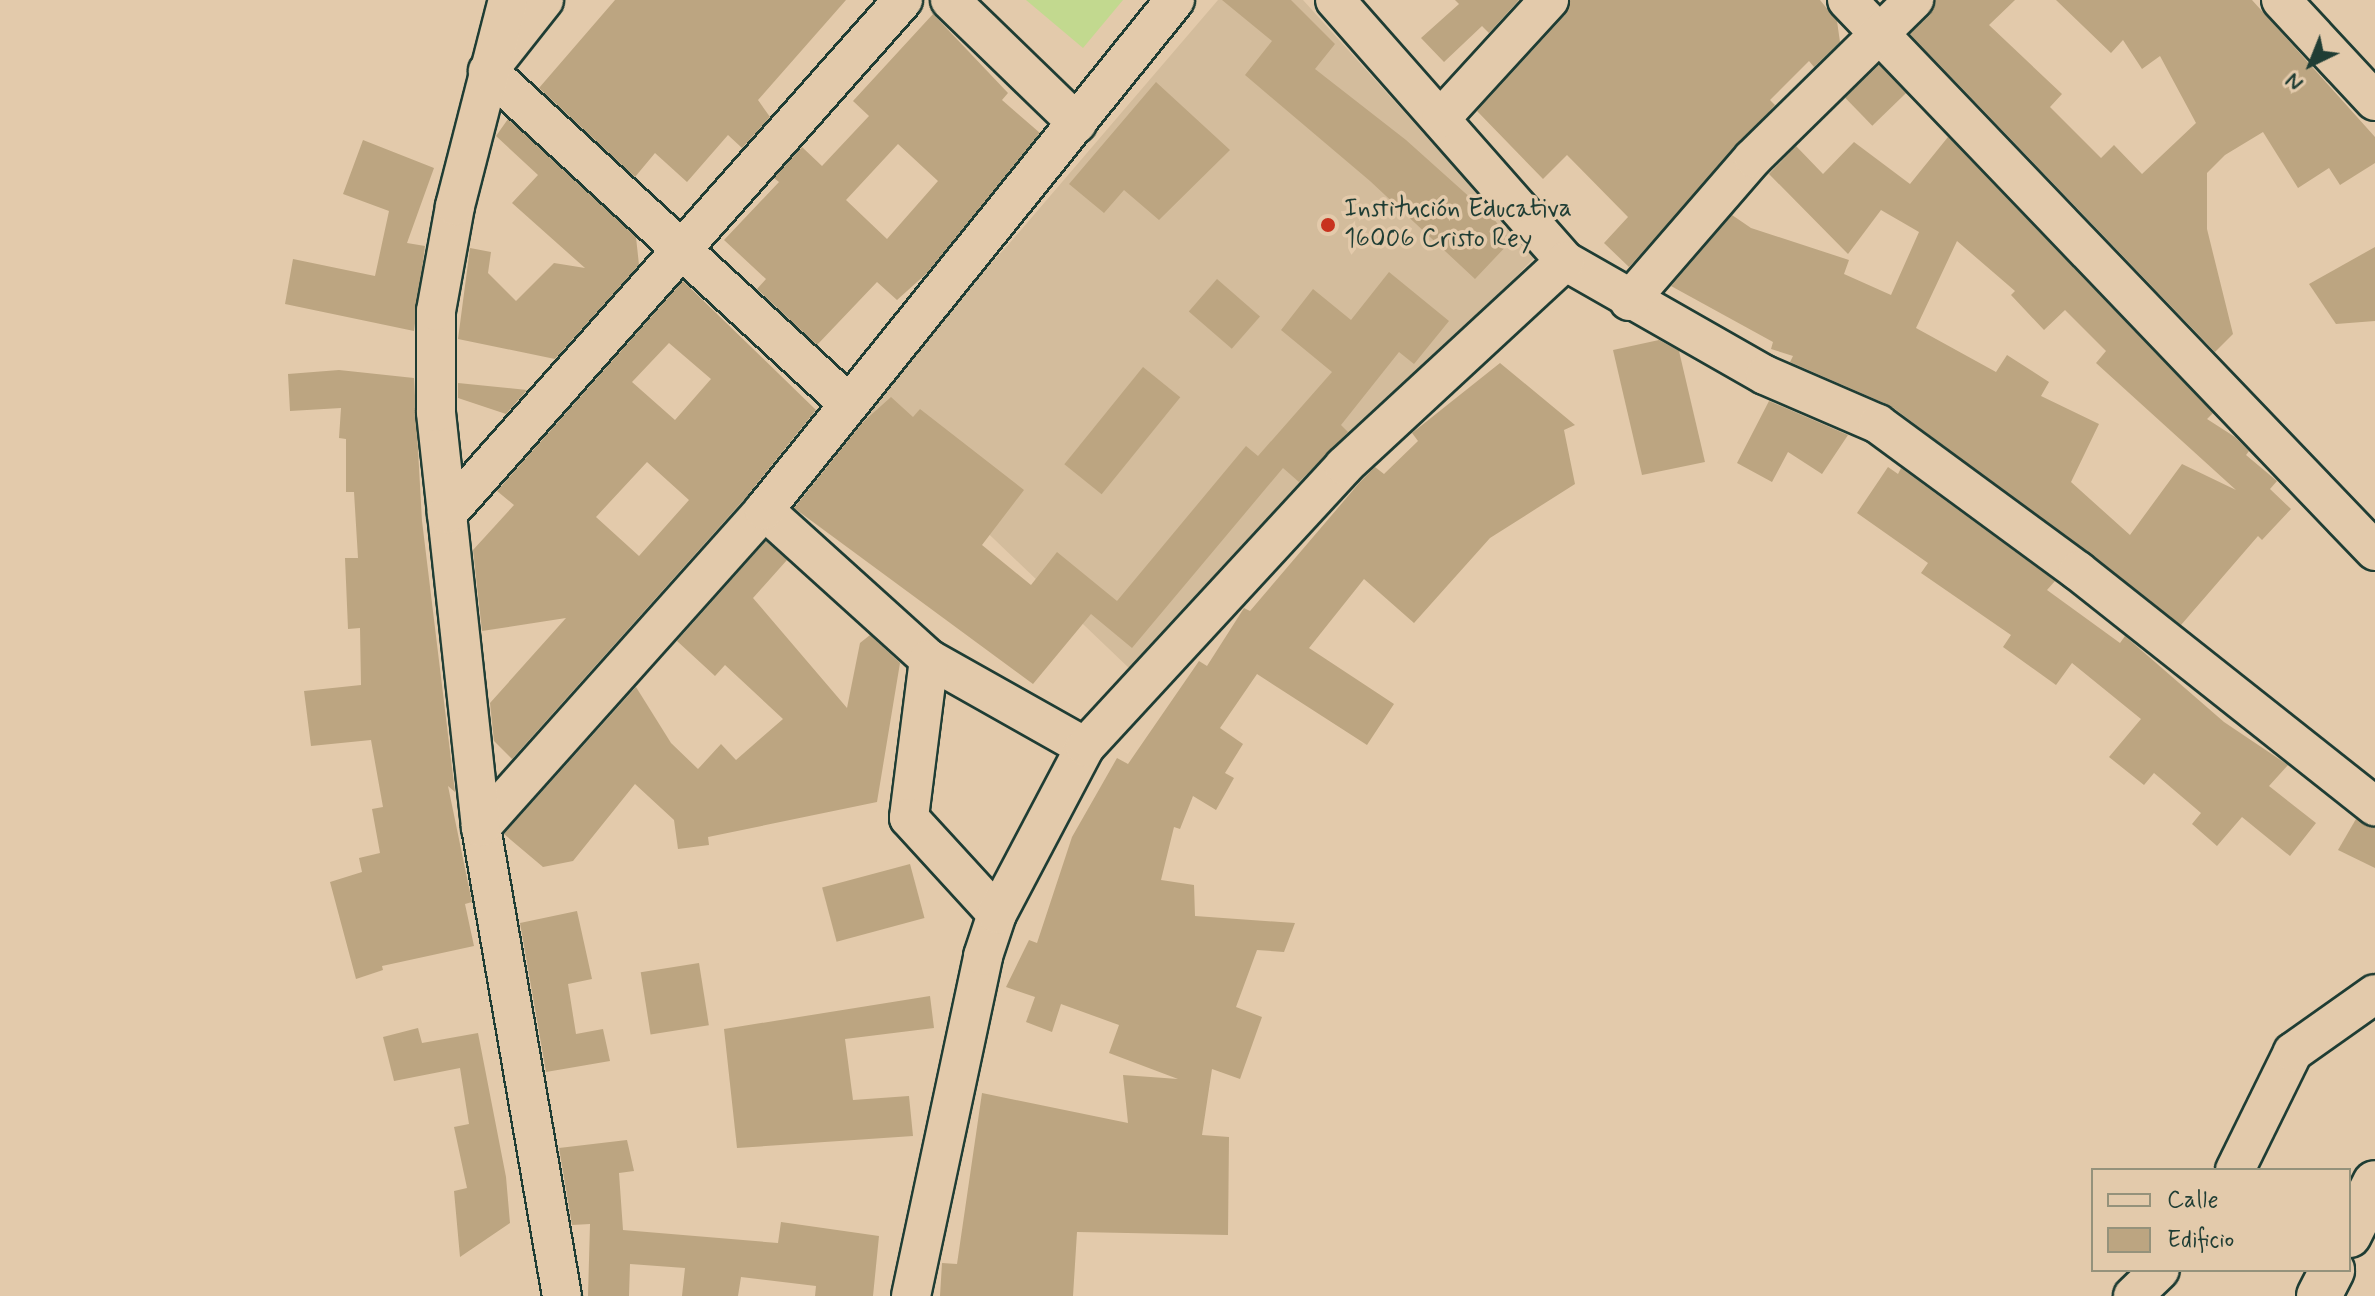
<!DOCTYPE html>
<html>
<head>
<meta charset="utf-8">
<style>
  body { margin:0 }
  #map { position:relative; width:2375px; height:1296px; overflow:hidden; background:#e3caab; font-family:Mynerve,sans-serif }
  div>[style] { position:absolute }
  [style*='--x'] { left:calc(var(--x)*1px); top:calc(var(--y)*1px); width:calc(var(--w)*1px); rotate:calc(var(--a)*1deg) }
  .built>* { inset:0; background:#d3bc9c }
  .green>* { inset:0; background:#c2d98f }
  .building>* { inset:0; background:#bca581; transform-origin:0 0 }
  .roads { filter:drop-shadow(2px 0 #1f3d34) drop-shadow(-2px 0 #1f3d34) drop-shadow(0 2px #1f3d34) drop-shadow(0 -2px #1f3d34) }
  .minor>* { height:38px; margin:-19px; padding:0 19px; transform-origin:19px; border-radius:19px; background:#e3caab }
  .highway>* { height:44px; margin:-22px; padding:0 22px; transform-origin:22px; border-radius:22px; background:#e3caab }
  .dots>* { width:22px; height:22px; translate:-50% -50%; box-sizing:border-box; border:4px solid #e3caab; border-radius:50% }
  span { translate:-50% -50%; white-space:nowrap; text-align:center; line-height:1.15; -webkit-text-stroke:7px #e3caab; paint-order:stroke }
  .poi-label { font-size:26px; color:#1f3d34 }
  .left { translate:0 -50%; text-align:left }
  .legend { position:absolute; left:2091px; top:1168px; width:260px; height:104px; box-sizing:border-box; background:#e3caab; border:2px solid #95927b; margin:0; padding:10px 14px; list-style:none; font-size:24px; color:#1f3d34 }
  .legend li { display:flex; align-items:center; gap:16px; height:40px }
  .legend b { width:40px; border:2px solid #95927b }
  .north { position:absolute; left:2271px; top:24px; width:80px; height:80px; -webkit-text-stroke:6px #e3caab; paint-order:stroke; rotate:223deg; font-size:22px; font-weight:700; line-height:32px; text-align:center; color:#1f3d34 }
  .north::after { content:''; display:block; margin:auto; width:28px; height:36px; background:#1f3d34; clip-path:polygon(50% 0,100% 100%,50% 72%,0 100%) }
</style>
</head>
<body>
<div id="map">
  <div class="built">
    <i style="clip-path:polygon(1218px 0,1303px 0,1535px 257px,1130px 669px,856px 407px,1008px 245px)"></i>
  </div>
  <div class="green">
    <i style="clip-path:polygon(1026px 0,1123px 0,1083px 48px)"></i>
  </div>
  <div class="building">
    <i style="clip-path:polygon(615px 0,846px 0,758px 100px,770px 117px,742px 148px,728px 135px,687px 182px,655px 153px,635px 177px,539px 88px)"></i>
    <i style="clip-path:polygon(1222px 0,1291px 0,1335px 44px,1315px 69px,1406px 140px,1493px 218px,1511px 241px,1475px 279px,1370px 181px,1245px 75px,1272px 41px)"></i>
    <i style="clip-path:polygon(1455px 0,1519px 0,1489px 33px,1482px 26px,1444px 62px,1421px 38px,1459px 4px)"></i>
    <i style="clip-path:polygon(1570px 0,1820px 0,1837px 21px,1840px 42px,1814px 67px,1809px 61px,1770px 100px,1775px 105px,1629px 267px,1604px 243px,1628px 217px,1567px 155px,1543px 179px,1477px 111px,1565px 15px)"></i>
    <i style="clip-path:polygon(1935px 0,2015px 0,1989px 25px,2062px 94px,2050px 107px,2101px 158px,2114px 145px,2142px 174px,2196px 123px,2160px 56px,2142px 69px,2123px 40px,2111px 53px,2056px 0,2252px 0,2375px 137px,2375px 163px,2340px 185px,2329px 168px,2298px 188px,2263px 132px,2225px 155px,2207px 173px,2207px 229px,2233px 334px,2215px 352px,1910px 34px,1930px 15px)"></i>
    <i style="clip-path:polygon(evenodd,933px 14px,1008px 93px,1002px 100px,1040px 133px,927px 273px,897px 300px,877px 282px,817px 345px,757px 289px,766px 279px,724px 240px,779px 182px,774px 178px,802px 147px,822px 166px,869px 116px,853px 101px,933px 14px,898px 144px,938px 181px,887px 239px,846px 200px,898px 144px)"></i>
    <i style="left:1879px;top:65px;width:39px;height:47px;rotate:46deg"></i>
    <i style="clip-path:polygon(1156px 82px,1230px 150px,1159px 220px,1124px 190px,1104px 213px,1069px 184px)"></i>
    <i style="clip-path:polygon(508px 119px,636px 237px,639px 265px,555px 359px,458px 339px,470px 248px,491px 252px,488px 273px,516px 301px,554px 263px,585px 268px,512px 203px,538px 175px,496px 136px)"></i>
    <i style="clip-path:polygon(evenodd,1948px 137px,2213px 413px,2207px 419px,2235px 437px,2249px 451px,2246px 455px,2277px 481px,2270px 489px,2291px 509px,2262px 540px,2258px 536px,2181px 625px,1891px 406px,1790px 362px,1793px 356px,1771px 349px,1773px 342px,1671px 286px,1732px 215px,1751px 228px,1849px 260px,1844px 274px,1891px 295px,1919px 232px,1881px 210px,1848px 254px,1769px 174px,1796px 146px,1823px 174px,1854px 142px,1910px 184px,1948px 137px,1957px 241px,2015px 291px,2011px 295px,2044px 330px,2065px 310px,2106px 351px,2096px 363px,2236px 490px,2182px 464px,2130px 535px,2071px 482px,2099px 424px,2041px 396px,2049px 382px,2007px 355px,1996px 372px,1916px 328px,1957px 241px)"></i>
    <i style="clip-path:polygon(363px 140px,434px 168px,407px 243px,425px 246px,414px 331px,285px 304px,293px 259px,375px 276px,389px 211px,343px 194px)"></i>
    <i style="clip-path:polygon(2375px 247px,2375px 321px,2336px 324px,2309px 284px)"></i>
    <i style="clip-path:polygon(1389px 272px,1449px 321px,1414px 364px,1399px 352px,1341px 425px,1348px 432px,1299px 482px,1283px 468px,1132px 648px,1091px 614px,1033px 684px,794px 508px,863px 422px,891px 397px,913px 417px,920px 409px,1024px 490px,982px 545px,1031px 585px,1057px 552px,1117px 601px,1246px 446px,1258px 456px,1332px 372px,1281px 330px,1313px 289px,1351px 320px)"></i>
    <i style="left:1217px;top:279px;width:57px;height:43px;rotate:41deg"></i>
    <i style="clip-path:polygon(evenodd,683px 281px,816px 410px,747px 496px,512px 759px,494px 741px,490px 703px,566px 618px,482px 631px,473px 550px,514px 505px,497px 491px,683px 281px,669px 343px,711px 379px,675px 420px,632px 382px,669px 343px,683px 281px,647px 462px,689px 500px,639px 556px,596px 517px,647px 462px)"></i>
    <i style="clip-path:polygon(1659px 340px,1679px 351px,1705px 462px,1642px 475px,1613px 350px)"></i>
    <i style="clip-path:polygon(1500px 363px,1575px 425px,1564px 430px,1575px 484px,1490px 538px,1414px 623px,1364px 579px,1309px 648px,1394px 704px,1367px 745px,1257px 674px,1220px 728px,1243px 744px,1225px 773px,1234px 778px,1216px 810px,1193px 796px,1180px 829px,1174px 827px,1161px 880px,1194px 885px,1195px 916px,1295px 923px,1284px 952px,1257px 950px,1236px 1007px,1262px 1017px,1240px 1079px,1212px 1069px,1202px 1135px,1229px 1137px,1228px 1235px,1077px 1232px,1073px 1296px,940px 1296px,942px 1263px,957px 1264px,982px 1093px,1128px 1123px,1123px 1075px,1178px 1079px,1109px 1053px,1119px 1025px,1061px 1004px,1052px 1032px,1026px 1022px,1035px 997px,1006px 987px,1029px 940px,1037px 943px,1072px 837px,1117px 758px,1128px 764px,1199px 661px,1207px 666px,1244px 608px,1250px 611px,1360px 482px,1375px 467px,1384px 474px,1418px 441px,1412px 433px)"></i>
    <i style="left:1143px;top:367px;width:48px;height:125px;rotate:39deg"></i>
    <i style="clip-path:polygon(339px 370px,414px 378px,422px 521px,455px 792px,448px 786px,472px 902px,465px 904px,474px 946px,382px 966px,383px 970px,356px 979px,330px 882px,362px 872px,359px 858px,380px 853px,372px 809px,383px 807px,371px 740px,311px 746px,304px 691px,361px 685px,360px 628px,348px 629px,345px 558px,358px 558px,354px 492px,346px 492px,346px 439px,339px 438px,341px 408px,290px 411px,288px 374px)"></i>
    <i style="clip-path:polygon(458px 383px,527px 390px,506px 414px,458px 398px)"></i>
    <i style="clip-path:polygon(1769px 401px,1848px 435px,1822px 474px,1788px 452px,1772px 482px,1737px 463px)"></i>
    <i style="clip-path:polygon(1888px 467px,1898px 474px,1901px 468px,2055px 581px,2047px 590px,2120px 643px,2125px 636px,2224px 722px,2288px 765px,2269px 786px,2316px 823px,2290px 856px,2242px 817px,2217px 846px,2192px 824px,2201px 813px,2154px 773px,2144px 785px,2109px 757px,2141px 719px,2072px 663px,2056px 685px,2003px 647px,2011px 635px,1921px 573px,1928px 563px,1857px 513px)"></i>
    <i style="clip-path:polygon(766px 541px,787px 560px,753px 598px,847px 708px,860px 643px,870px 635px,900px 663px,877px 802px,708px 837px,709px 845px,678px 849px,674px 820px,635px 784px,573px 861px,543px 867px,504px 834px,636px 687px,671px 743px,698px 769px,721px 744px,736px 760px,783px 719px,725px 665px,715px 676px,677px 641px)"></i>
    <i style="clip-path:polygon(2356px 819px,2375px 828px,2375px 868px,2338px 850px)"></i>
    <i style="left:910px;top:864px;width:56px;height:91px;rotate:75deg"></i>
    <i style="clip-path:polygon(577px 911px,592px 979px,568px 984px,576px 1034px,603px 1029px,610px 1061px,546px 1072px,520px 923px)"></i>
    <i style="left:699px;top:963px;width:63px;height:59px;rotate:81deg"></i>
    <i style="clip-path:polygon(930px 996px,934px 1028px,845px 1039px,853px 1100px,909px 1096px,913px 1136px,737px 1148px,724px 1029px)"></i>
    <i style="clip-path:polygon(418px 1028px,422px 1043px,478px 1033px,506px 1177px,510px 1223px,460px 1257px,454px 1191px,467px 1188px,454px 1127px,469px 1124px,460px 1068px,394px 1081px,383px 1037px)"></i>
    <i style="clip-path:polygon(627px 1140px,634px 1171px,619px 1173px,623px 1230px,778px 1243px,781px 1222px,879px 1236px,873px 1296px,815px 1296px,816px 1286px,741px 1277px,738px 1296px,682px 1296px,685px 1268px,630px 1264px,629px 1296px,588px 1296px,590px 1224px,572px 1225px,559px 1148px)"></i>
  </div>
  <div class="roads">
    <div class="minor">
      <i style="--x:544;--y:0;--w:90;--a:128.3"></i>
      <i style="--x:488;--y:71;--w:491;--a:42.7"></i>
      <i style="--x:950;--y:0;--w:177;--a:44.1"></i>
      <i style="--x:1335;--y:0;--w:348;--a:48.6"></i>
      <i style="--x:1565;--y:261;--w:230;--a:29.7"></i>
      <i style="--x:1765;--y:375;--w:123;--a:23.4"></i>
      <i style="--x:1878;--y:424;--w:248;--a:36.3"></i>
      <i style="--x:2078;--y:571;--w:379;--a:38.4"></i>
      <i style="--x:1847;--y:0;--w:763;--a:46.22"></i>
      <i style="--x:2281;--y:0;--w:138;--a:47.1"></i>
      <i style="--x:1441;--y:118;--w:160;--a:-47.5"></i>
      <i style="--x:1629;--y:301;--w:189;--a:-49.1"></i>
      <i style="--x:1753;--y:158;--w:226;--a:-44.5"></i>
      <i style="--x:764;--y:510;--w:222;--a:42.1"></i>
      <i style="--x:929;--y:659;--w:179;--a:29.4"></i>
      <i style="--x:447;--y:514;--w:103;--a:-96.2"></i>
      <i style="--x:436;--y:412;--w:101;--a:-90"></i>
      <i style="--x:436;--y:311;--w:107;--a:-79.7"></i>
      <i style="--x:455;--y:206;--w:213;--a:-75.6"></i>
      <i style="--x:929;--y:659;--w:160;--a:97.2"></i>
      <i style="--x:909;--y:818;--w:130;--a:47.5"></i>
      <i style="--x:481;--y:827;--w:425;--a:-48.2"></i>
      <i style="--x:764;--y:510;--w:655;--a:-51.14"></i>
      <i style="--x:2235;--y:1170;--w:131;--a:-63.8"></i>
      <i style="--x:2293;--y:1052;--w:100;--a:-35.3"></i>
      <i style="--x:562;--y:1296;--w:476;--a:-99.8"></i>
      <i style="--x:481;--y:827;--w:315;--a:-96.2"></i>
      <i style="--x:447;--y:514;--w:687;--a:-48.42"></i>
      <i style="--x:911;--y:1296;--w:348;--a:-78"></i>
      <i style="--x:983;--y:956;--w:44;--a:-71.6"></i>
      <i style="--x:997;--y:914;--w:189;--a:-62.2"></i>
      <i style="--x:1085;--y:747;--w:382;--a:-47.3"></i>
      <i style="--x:1344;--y:466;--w:301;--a:-42.8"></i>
      <i style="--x:2133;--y:1296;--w:37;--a:-44"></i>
    </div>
    <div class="highway">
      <i style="--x:2349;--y:1235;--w:58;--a:-63.4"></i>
      <i style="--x:2319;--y:1296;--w:29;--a:-63"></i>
    </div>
  </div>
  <div class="dots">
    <i style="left:1328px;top:225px;background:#c8321e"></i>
  </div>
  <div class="poi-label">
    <span class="left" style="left:1344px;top:225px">Institución Educativa<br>16006 Cristo Rey</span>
  </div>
  <ul class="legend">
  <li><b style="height:10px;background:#e3caab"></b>Calle</li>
  <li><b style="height:22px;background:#bca581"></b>Edificio</li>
  </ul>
  <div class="north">N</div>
</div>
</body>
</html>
